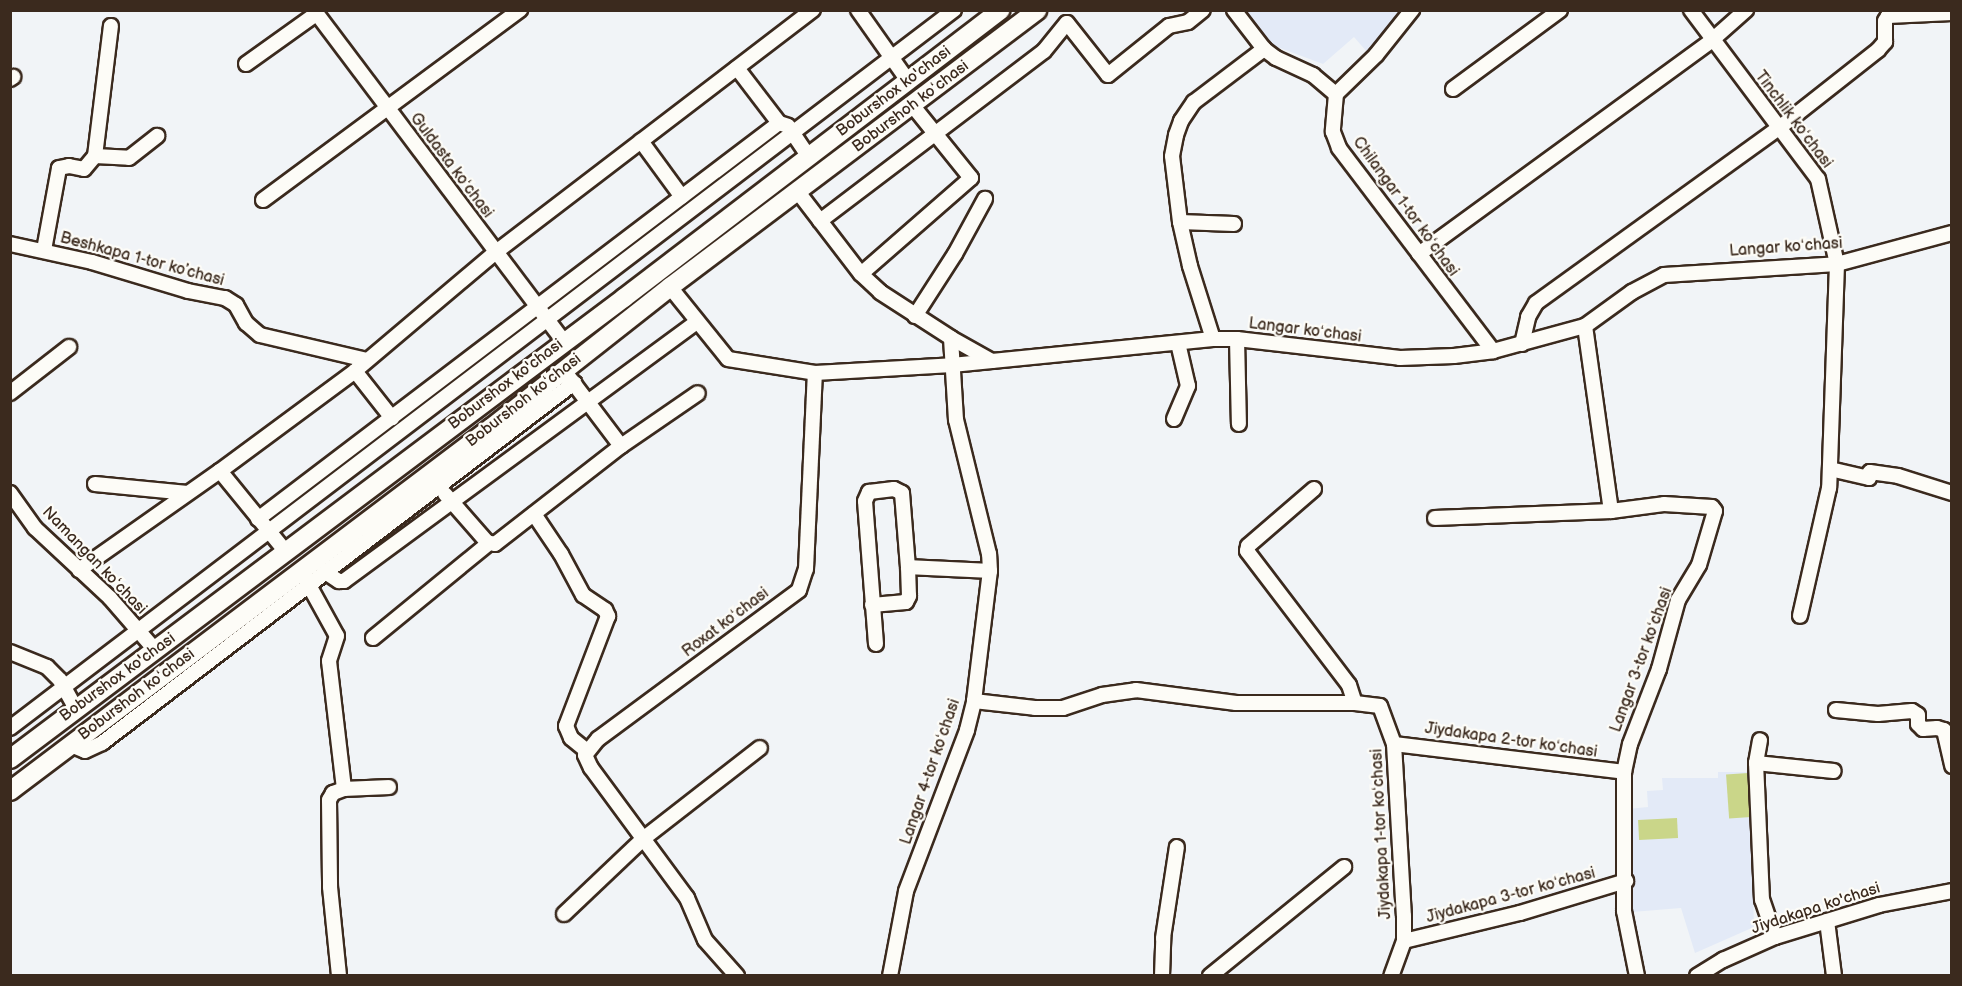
<!DOCTYPE html>
<html>
<head>
<meta charset="utf-8">
<style>
  body { margin:0 }
  #map { position:relative; width:1962px; height:986px; overflow:hidden; background:#f1f4f7; font-family:"Balsamiq Sans",sans-serif }
  div>[style] { position:absolute }
  [style*='--x'] { left:calc(var(--x)*1px); top:calc(var(--y)*1px); width:calc(var(--w)*1px); rotate:calc(var(--a)*1deg) }
  .built>* { inset:0; background:#e3eaf7 }
  .green>* { inset:0; background:#cad689; transform-origin:0 0 }
  .roads { filter:drop-shadow(2px 0 #3b2a1e) drop-shadow(-2px 0 #3b2a1e) drop-shadow(0 2px #3b2a1e) drop-shadow(0 -2px #3b2a1e) }
  .minor>* { height:14px; margin:-7px; padding:0 7px; transform-origin:7px; border-radius:7px; background:#fdfcf7 }
  .major>* { height:18px; margin:-9px; padding:0 9px; transform-origin:9px; border-radius:9px; background:#fdfcf7 }
  span { translate:-50% -50%; white-space:nowrap; text-align:center; line-height:1.15; -webkit-text-stroke:4.5px #fdfcf7; paint-order:stroke }
  .street-label { font-size:16px; color:#3b2a1e }
  .frame { position:absolute; inset:0; border:12px solid #3b2a1e; pointer-events:none }
</style>
</head>
<body>
<div id="map">
  <div class="built">
    <i style="clip-path:polygon(1244px 11px,1401px 11px,1368px 53px,1354px 37px,1323px 64px,1269px 44px)"></i>
    <i style="clip-path:polygon(1718px 772px,1749px 772px,1754px 927px,1695px 953px,1681px 908px,1632px 912px,1627px 809px,1648px 807px,1647px 791px,1663px 790px,1662px 778px,1718px 778px)"></i>
  </div>
  <div class="green">
    <i style="left:1748px;top:773px;width:44px;height:22px;rotate:86deg"></i>
    <i style="left:1677px;top:818px;width:20px;height:39px;rotate:87deg"></i>
  </div>
  <div class="roads">
    <div class="minor">
      <i style="--x:314;--y:10;--w:414;--a:53"></i>
      <i style="--x:858;--y:10;--w:87;--a:54.8"></i>
      <i style="--x:1234;--y:10;--w:49;--a:52.4"></i>
      <i style="--x:1264;--y:49;--w:15;--a:37"></i>
      <i style="--x:1276;--y:58;--w:41;--a:24.7"></i>
      <i style="--x:1313;--y:75;--w:30;--a:40"></i>
      <i style="--x:1336;--y:94;--w:38;--a:95"></i>
      <i style="--x:1333;--y:132;--w:17;--a:69"></i>
      <i style="--x:1339;--y:148;--w:255;--a:52.8"></i>
      <i style="--x:1691;--y:10;--w:211;--a:53.1"></i>
      <i style="--x:1818;--y:179;--w:87;--a:77.4"></i>
      <i style="--x:1837;--y:264;--w:224;--a:92"></i>
      <i style="--x:1829;--y:488;--w:131;--a:102.8"></i>
      <i style="--x:246;--y:64;--w:86;--a:-35.5"></i>
      <i style="--x:737;--y:68;--w:69;--a:52.6"></i>
      <i style="--x:10;--y:79;--w:4;--a:-34"></i>
      <i style="--x:1453;--y:89;--w:133;--a:-36.4"></i>
      <i style="--x:1336;--y:94;--w:56;--a:-44.3"></i>
      <i style="--x:1376;--y:55;--w:58;--a:-51.3"></i>
      <i style="--x:641;--y:141;--w:69;--a:53.8"></i>
      <i style="--x:95;--y:156;--w:34;--a:3"></i>
      <i style="--x:129;--y:158;--w:36;--a:-38"></i>
      <i style="--x:798;--y:192;--w:103;--a:52.5"></i>
      <i style="--x:861;--y:274;--w:26;--a:43"></i>
      <i style="--x:880;--y:292;--w:85;--a:32.9"></i>
      <i style="--x:951;--y:338;--w:47;--a:29.3"></i>
      <i style="--x:263;--y:200;--w:320;--a:-36.5"></i>
      <i style="--x:820;--y:221;--w:281;--a:-37.2"></i>
      <i style="--x:1044;--y:51;--w:36;--a:-51"></i>
      <i style="--x:1067;--y:23;--w:66;--a:51.7"></i>
      <i style="--x:1108;--y:75;--w:78;--a:-38.8"></i>
      <i style="--x:1169;--y:26;--w:19;--a:-12"></i>
      <i style="--x:1188;--y:22;--w:19;--a:-39"></i>
      <i style="--x:1180;--y:222;--w:54;--a:2.1"></i>
      <i style="--x:10;--y:244;--w:84;--a:12.4"></i>
      <i style="--x:92;--y:262;--w:100;--a:16.8"></i>
      <i style="--x:188;--y:291;--w:38;--a:11"></i>
      <i style="--x:225;--y:298;--w:13;--a:32"></i>
      <i style="--x:236;--y:305;--w:21;--a:61"></i>
      <i style="--x:246;--y:323;--w:18;--a:41"></i>
      <i style="--x:260;--y:335;--w:110;--a:13.2"></i>
      <i style="--x:44;--y:250;--w:83;--a:-79.6"></i>
      <i style="--x:59;--y:168;--w:10;--a:-11"></i>
      <i style="--x:69;--y:166;--w:15;--a:11"></i>
      <i style="--x:84;--y:169;--w:17;--a:-50"></i>
      <i style="--x:95;--y:156;--w:131;--a:-83"></i>
      <i style="--x:1419;--y:254;--w:361;--a:-36.1"></i>
      <i style="--x:1711;--y:41;--w:47;--a:-41.5"></i>
      <i style="--x:861;--y:274;--w:146;--a:-41.1"></i>
      <i style="--x:971;--y:178;--w:92;--a:-128.9"></i>
      <i style="--x:670;--y:287;--w:92;--a:51.1"></i>
      <i style="--x:728;--y:359;--w:88;--a:9.1"></i>
      <i style="--x:815;--y:373;--w:137;--a:-3.3"></i>
      <i style="--x:952;--y:365;--w:262;--a:-5.7"></i>
      <i style="--x:1213;--y:339;--w:24;--a:0"></i>
      <i style="--x:1237;--y:339;--w:164;--a:6.6"></i>
      <i style="--x:1400;--y:358;--w:54;--a:-2.1"></i>
      <i style="--x:1454;--y:356;--w:39;--a:-7"></i>
      <i style="--x:1493;--y:351;--w:95;--a:-15.2"></i>
      <i style="--x:1585;--y:326;--w:58;--a:-35.9"></i>
      <i style="--x:1632;--y:292;--w:36;--a:-28"></i>
      <i style="--x:1664;--y:275;--w:173;--a:-3.6"></i>
      <i style="--x:1837;--y:264;--w:119;--a:-15.1"></i>
      <i style="--x:915;--y:316;--w:74;--a:-57.2"></i>
      <i style="--x:955;--y:254;--w:63;--a:-61.4"></i>
      <i style="--x:1585;--y:326;--w:187;--a:82"></i>
      <i style="--x:1611;--y:511;--w:53;--a:-7.5"></i>
      <i style="--x:1664;--y:504;--w:48;--a:3.6"></i>
      <i style="--x:1712;--y:507;--w:5;--a:53"></i>
      <i style="--x:1715;--y:511;--w:56;--a:106.5"></i>
      <i style="--x:1699;--y:565;--w:41;--a:121"></i>
      <i style="--x:1678;--y:600;--w:72;--a:105.4"></i>
      <i style="--x:1659;--y:669;--w:80;--a:111.1"></i>
      <i style="--x:1630;--y:744;--w:29;--a:102"></i>
      <i style="--x:1624;--y:772;--w:139;--a:90"></i>
      <i style="--x:1624;--y:911;--w:66;--a:78.7"></i>
      <i style="--x:1213;--y:339;--w:77;--a:-107.5"></i>
      <i style="--x:1190;--y:266;--w:45;--a:-102.8"></i>
      <i style="--x:1180;--y:222;--w:66;--a:-96.9"></i>
      <i style="--x:1172;--y:156;--w:21;--a:-79"></i>
      <i style="--x:1176;--y:135;--w:15;--a:-70"></i>
      <i style="--x:1181;--y:121;--w:23;--a:-56"></i>
      <i style="--x:1194;--y:102;--w:88;--a:-37.1"></i>
      <i style="--x:1237;--y:339;--w:85;--a:88.7"></i>
      <i style="--x:1522;--y:344;--w:28;--a:-77"></i>
      <i style="--x:1528;--y:317;--w:16;--a:-60"></i>
      <i style="--x:1536;--y:303;--w:299;--a:-35.8"></i>
      <i style="--x:1779;--y:128;--w:126;--a:-38.2"></i>
      <i style="--x:1878;--y:50;--w:11;--a:-49"></i>
      <i style="--x:1885;--y:42;--w:21;--a:-90"></i>
      <i style="--x:1885;--y:21;--w:6;--a:-59"></i>
      <i style="--x:1888;--y:16;--w:64;--a:-2.7"></i>
      <i style="--x:355;--y:371;--w:60;--a:51.8"></i>
      <i style="--x:10;--y:393;--w:75;--a:-37.9"></i>
      <i style="--x:1174;--y:419;--w:36;--a:-67"></i>
      <i style="--x:1188;--y:386;--w:44;--a:-103.1"></i>
      <i style="--x:621;--y:446;--w:93;--a:-34.5"></i>
      <i style="--x:1830;--y:469;--w:40;--a:13"></i>
      <i style="--x:1869;--y:478;--w:6;--a:-81"></i>
      <i style="--x:1870;--y:472;--w:28;--a:8"></i>
      <i style="--x:1898;--y:476;--w:57;--a:17.5"></i>
      <i style="--x:220;--y:471;--w:104;--a:50.8"></i>
      <i style="--x:95;--y:484;--w:93;--a:5.5"></i>
      <i style="--x:1314;--y:489;--w:87;--a:139.2"></i>
      <i style="--x:1248;--y:546;--w:5;--a:101"></i>
      <i style="--x:1247;--y:551;--w:168;--a:52.7"></i>
      <i style="--x:1349;--y:685;--w:19;--a:72"></i>
      <i style="--x:10;--y:493;--w:43;--a:54.5"></i>
      <i style="--x:35;--y:528;--w:103;--a:43"></i>
      <i style="--x:110;--y:598;--w:70;--a:49"></i>
      <i style="--x:445;--y:494;--w:64;--a:48.8"></i>
      <i style="--x:487;--y:542;--w:8;--a:14"></i>
      <i style="--x:495;--y:544;--w:160;--a:-37.9"></i>
      <i style="--x:621;--y:446;--w:88;--a:-127.1"></i>
      <i style="--x:534;--y:514;--w:48;--a:56"></i>
      <i style="--x:561;--y:554;--w:47;--a:61.8"></i>
      <i style="--x:583;--y:595;--w:27;--a:34"></i>
      <i style="--x:605;--y:610;--w:7;--a:63"></i>
      <i style="--x:608;--y:616;--w:118;--a:110.9"></i>
      <i style="--x:566;--y:726;--w:13;--a:67"></i>
      <i style="--x:571;--y:738;--w:19;--a:39"></i>
      <i style="--x:1435;--y:518;--w:176;--a:-2.3"></i>
      <i style="--x:258;--y:519;--w:654;--a:-37.24"></i>
      <i style="--x:779;--y:123;--w:9;--a:18"></i>
      <i style="--x:788;--y:126;--w:37;--a:56"></i>
      <i style="--x:79;--y:570;--w:172;--a:-35.1"></i>
      <i style="--x:220;--y:471;--w:168;--a:-36.5"></i>
      <i style="--x:355;--y:371;--w:185;--a:-40.2"></i>
      <i style="--x:496;--y:252;--w:399;--a:-37.4"></i>
      <i style="--x:325;--y:572;--w:17;--a:33"></i>
      <i style="--x:339;--y:581;--w:5;--a:0"></i>
      <i style="--x:344;--y:581;--w:437;--a:-36.3"></i>
      <i style="--x:305;--y:578;--w:66;--a:61.1"></i>
      <i style="--x:337;--y:636;--w:26;--a:108"></i>
      <i style="--x:329;--y:661;--w:129;--a:83.3"></i>
      <i style="--x:344;--y:789;--w:12;--a:160"></i>
      <i style="--x:333;--y:793;--w:8;--a:120"></i>
      <i style="--x:329;--y:800;--w:87;--a:89.3"></i>
      <i style="--x:330;--y:887;--w:89;--a:84.2"></i>
      <i style="--x:872;--y:605;--w:34;--a:-5"></i>
      <i style="--x:906;--y:602;--w:7;--a:-63"></i>
      <i style="--x:909;--y:596;--w:29;--a:-92"></i>
      <i style="--x:373;--y:638;--w:150;--a:-39.3"></i>
      <i style="--x:876;--y:644;--w:143;--a:-94.4"></i>
      <i style="--x:865;--y:501;--w:10;--a:-66"></i>
      <i style="--x:869;--y:492;--w:25;--a:-7"></i>
      <i style="--x:894;--y:489;--w:9;--a:27"></i>
      <i style="--x:902;--y:493;--w:74;--a:85.4"></i>
      <i style="--x:908;--y:567;--w:82;--a:2.8"></i>
      <i style="--x:10;--y:652;--w:40;--a:22"></i>
      <i style="--x:47;--y:667;--w:18;--a:45"></i>
      <i style="--x:60;--y:680;--w:33;--a:61"></i>
      <i style="--x:974;--y:701;--w:61;--a:6.5"></i>
      <i style="--x:1035;--y:708;--w:28;--a:0"></i>
      <i style="--x:1063;--y:708;--w:41;--a:-18.4"></i>
      <i style="--x:1102;--y:695;--w:34;--a:-8"></i>
      <i style="--x:1136;--y:690;--w:101;--a:7.4"></i>
      <i style="--x:1236;--y:703;--w:119;--a:0"></i>
      <i style="--x:1355;--y:703;--w:25;--a:7"></i>
      <i style="--x:1380;--y:706;--w:40;--a:69.8"></i>
      <i style="--x:1394;--y:744;--w:172;--a:86.7"></i>
      <i style="--x:1404;--y:916;--w:25;--a:90"></i>
      <i style="--x:1404;--y:941;--w:37;--a:110"></i>
      <i style="--x:1836;--y:710;--w:42;--a:5.4"></i>
      <i style="--x:1878;--y:714;--w:34;--a:-5"></i>
      <i style="--x:1912;--y:711;--w:7;--a:34"></i>
      <i style="--x:1918;--y:715;--w:9;--a:90"></i>
      <i style="--x:1918;--y:724;--w:7;--a:45"></i>
      <i style="--x:1923;--y:729;--w:14;--a:-4"></i>
      <i style="--x:1937;--y:728;--w:7;--a:16"></i>
      <i style="--x:1944;--y:730;--w:37;--a:77"></i>
      <i style="--x:10;--y:728;--w:1186;--a:-37.26"></i>
      <i style="--x:1394;--y:744;--w:232;--a:6.9"></i>
      <i style="--x:71;--y:745;--w:15;--a:23"></i>
      <i style="--x:85;--y:751;--w:19;--a:-25"></i>
      <i style="--x:102;--y:743;--w:594;--a:-37.33"></i>
      <i style="--x:1756;--y:763;--w:23;--a:-80"></i>
      <i style="--x:344;--y:789;--w:45;--a:-2.5"></i>
      <i style="--x:564;--y:914;--w:109;--a:-43.5"></i>
      <i style="--x:643;--y:839;--w:148;--a:-37.9"></i>
      <i style="--x:1827;--y:921;--w:55;--a:82.7"></i>
      <i style="--x:1775;--y:937;--w:39;--a:-109"></i>
      <i style="--x:1762;--y:900;--w:137;--a:-92.5"></i>
      <i style="--x:1756;--y:763;--w:78;--a:5.9"></i>
      <i style="--x:1404;--y:941;--w:119;--a:-13.6"></i>
      <i style="--x:1520;--y:913;--w:111;--a:-16.8"></i>
      <i style="--x:737;--y:976;--w:48;--a:-131.6"></i>
      <i style="--x:705;--y:940;--w:46;--a:-113.2"></i>
      <i style="--x:687;--y:898;--w:162;--a:-126.4"></i>
      <i style="--x:591;--y:768;--w:14;--a:-115"></i>
      <i style="--x:585;--y:755;--w:21;--a:-51"></i>
      <i style="--x:598;--y:739;--w:250;--a:-36.5"></i>
      <i style="--x:799;--y:590;--w:22;--a:-72"></i>
      <i style="--x:806;--y:569;--w:196;--a:-87.4"></i>
      <i style="--x:890;--y:976;--w:86;--a:-79.3"></i>
      <i style="--x:906;--y:891;--w:172;--a:-69.2"></i>
      <i style="--x:967;--y:730;--w:30;--a:-76"></i>
      <i style="--x:974;--y:701;--w:131;--a:-83"></i>
      <i style="--x:990;--y:571;--w:17;--a:-93"></i>
      <i style="--x:989;--y:554;--w:138;--a:-103.8"></i>
      <i style="--x:956;--y:420;--w:82;--a:-93.5"></i>
      <i style="--x:1162;--y:976;--w:38;--a:-88"></i>
      <i style="--x:1163;--y:938;--w:92;--a:-81.3"></i>
      <i style="--x:1210;--y:976;--w:173;--a:-39.1"></i>
      <i style="--x:1697;--y:976;--w:31;--a:-32"></i>
      <i style="--x:1723;--y:960;--w:57;--a:-23.9"></i>
      <i style="--x:1775;--y:937;--w:109;--a:-17.1"></i>
      <i style="--x:1879;--y:905;--w:74;--a:-10.9"></i>
    </div>
    <div class="major">
      <i style="--x:10;--y:759;--w:768;--a:-36.9"></i>
      <i style="--x:624;--y:298;--w:474;--a:-37.4"></i>
      <i style="--x:10;--y:791;--w:603;--a:-37.04"></i>
      <i style="--x:491;--y:428;--w:228;--a:-38.2"></i>
      <i style="--x:670;--y:287;--w:460;--a:-37"></i>
    </div>
  </div>
  <div class="street-label">
    <span style="left:894px;top:92px;rotate:-37deg">Boburshox ko'chasi</span>
    <span style="left:911px;top:107px;rotate:-37deg">Boburshoh koʻchasi</span>
    <span style="left:1793px;top:120px;rotate:53deg">Tinchlik koʻchasi</span>
    <span style="left:451px;top:166px;rotate:53deg">Guldasta koʻchasi</span>
    <span style="left:1405px;top:207px;rotate:54deg">Chilangar 1-tor koʻchasi</span>
    <span style="left:1786px;top:248px;rotate:-4deg">Langar koʻchasi</span>
    <span style="left:142px;top:260px;rotate:15deg">Beshkapa 1-tor koʼchasi</span>
    <span style="left:1305px;top:331px;rotate:7deg">Langar koʻchasi</span>
    <span style="left:506px;top:385px;rotate:-37deg">Boburshox ko'chasi</span>
    <span style="left:524px;top:401px;rotate:-38deg">Boburshoh koʻchasi</span>
    <span style="left:94px;top:561px;rotate:46deg">Namangan koʻchasi</span>
    <span style="left:726px;top:623px;rotate:-37deg">Roxat koʻchasi</span>
    <span style="left:1642px;top:660px;rotate:-70deg">Langar 3-tor koʻchasi</span>
    <span style="left:118px;top:678px;rotate:-36deg">Boburshox ko'chasi</span>
    <span style="left:137px;top:695px;rotate:-37deg">Boburshoh koʻchasi</span>
    <span style="left:1511px;top:741px;rotate:8deg">Jiydakapa 2-tor koʻchasi</span>
    <span style="left:931px;top:772px;rotate:-71deg">Langar 4-tor koʻchasi</span>
    <span style="left:1382px;top:834px;rotate:-93deg">Jiydakapa 1-tor koʻchasi</span>
    <span style="left:1511px;top:896px;rotate:-15deg">Jiydakapa 3-tor koʻchasi</span>
    <span style="left:1816px;top:909px;rotate:-18deg">Jiydakapa ko'chasi</span>
  </div>
  <div class="frame"></div>
</div>
</body>
</html>
